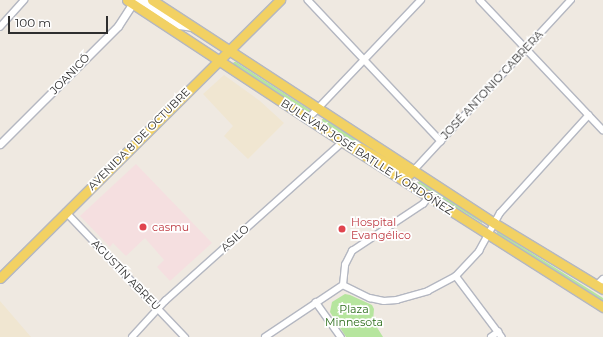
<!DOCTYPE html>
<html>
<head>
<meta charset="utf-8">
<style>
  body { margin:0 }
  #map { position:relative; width:603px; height:337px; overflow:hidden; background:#efe9e1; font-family:Montserrat,sans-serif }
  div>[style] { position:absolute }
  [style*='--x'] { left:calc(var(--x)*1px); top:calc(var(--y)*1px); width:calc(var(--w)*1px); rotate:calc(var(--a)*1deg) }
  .education>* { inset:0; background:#f0e6d1 }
  .medical>* { inset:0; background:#f5dfe0 }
  .green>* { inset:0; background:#b6e59e }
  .roads { filter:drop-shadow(1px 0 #b4b7c1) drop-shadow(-1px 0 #b4b7c1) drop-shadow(0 1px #b4b7c1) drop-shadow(0 -1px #b4b7c1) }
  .minor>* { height:5.5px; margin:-2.75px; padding:0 2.75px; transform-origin:2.75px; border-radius:2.75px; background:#fff }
  .tertiary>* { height:7px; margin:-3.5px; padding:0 3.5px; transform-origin:3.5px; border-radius:3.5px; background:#fff }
  .primary>* { height:9px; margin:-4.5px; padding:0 4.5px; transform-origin:4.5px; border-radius:4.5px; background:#f2d163 }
  .dots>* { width:11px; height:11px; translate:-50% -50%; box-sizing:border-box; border:2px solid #fff; border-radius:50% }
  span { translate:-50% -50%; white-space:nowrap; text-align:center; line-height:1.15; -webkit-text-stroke:3.5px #fff; paint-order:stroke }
  .street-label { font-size:11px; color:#2e2e2e }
  .health-label { font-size:11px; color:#be3a42 }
  .left { translate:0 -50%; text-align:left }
  .park-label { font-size:11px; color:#2c6e1b }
  .scale { position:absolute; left:8px; top:16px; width:100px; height:18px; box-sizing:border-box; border:2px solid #2e2e2e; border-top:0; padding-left:5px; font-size:12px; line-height:14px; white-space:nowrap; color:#2e2e2e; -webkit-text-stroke:3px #fff; paint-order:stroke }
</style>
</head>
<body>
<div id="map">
  <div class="education">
    <i style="clip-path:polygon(224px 75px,260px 101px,284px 123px,248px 159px,224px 136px,233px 126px,203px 94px)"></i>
    <i style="clip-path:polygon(0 301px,31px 337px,0 337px)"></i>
  </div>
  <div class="medical">
    <i style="clip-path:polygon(136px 164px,212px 243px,170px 281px,157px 267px,164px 260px,145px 238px,126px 256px,113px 243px,110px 247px,80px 216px)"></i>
  </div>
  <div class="green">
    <i style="clip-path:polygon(234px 62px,236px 62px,310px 110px,311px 113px,304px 111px,232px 65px)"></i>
    <i style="clip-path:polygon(322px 119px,325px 119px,404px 169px,361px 144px,349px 140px,323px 123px)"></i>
    <i style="clip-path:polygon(420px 180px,482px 220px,482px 223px,417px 184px)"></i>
    <i style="clip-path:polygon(497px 231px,603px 298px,603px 302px,497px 234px)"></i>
    <i style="clip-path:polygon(345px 294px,350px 295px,372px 305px,374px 309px,373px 321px,383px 337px,346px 337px,330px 312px,332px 302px)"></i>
  </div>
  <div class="roads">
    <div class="minor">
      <i style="--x:308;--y:0;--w:194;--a:46.7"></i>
      <i style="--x:480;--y:0;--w:179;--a:46.6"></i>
      <i style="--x:0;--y:27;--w:36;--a:-48"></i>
      <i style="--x:308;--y:119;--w:164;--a:-46.5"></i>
      <i style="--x:414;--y:170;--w:231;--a:-47.3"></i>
      <i style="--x:66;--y:212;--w:173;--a:46.4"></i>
      <i style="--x:456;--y:276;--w:76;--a:53"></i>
      <i style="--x:343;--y:285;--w:30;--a:26"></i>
      <i style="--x:370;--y:298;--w:14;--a:12"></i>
      <i style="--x:384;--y:301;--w:13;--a:-4"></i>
      <i style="--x:397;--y:300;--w:32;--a:-16"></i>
      <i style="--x:428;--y:291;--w:32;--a:-28"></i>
      <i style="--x:456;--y:276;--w:34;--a:-47"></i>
      <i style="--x:479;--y:251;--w:43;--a:-61.1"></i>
      <i style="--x:500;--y:213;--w:132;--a:-47.8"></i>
      <i style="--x:343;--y:285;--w:20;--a:-84"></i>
      <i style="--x:345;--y:265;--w:16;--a:-63"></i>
      <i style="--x:352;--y:251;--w:85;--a:-33.5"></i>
      <i style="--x:423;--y:204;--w:9;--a:-49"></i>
      <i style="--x:597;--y:285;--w:8;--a:-45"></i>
      <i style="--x:316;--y:302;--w:43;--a:54.5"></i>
      <i style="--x:132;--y:337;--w:49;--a:-47.5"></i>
      <i style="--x:165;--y:301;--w:239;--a:-41.8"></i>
      <i style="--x:265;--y:337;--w:94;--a:-33.7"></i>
      <i style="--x:491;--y:337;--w:9;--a:-36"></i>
    </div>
    <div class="tertiary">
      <i style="--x:133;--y:4;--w:5;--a:-22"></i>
      <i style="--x:138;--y:2;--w:6;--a:0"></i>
      <i style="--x:144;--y:2;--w:42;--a:33.3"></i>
      <i style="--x:179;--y:25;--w:14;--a:8"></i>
      <i style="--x:0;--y:144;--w:167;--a:-45"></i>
      <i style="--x:118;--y:26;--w:31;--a:-57"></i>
    </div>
    <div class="primary">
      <i style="--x:127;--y:0;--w:258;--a:33.3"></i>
      <i style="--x:343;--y:142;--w:308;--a:32.4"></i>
      <i style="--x:152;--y:0;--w:408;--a:33.1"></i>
      <i style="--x:494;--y:223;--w:127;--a:31.2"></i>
      <i style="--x:359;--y:147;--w:52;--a:30"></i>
      <i style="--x:404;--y:173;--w:5;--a:11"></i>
      <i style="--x:409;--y:174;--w:6;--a:-39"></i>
      <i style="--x:0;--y:278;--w:395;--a:-44.8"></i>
    </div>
  </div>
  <div class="dots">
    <i style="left:143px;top:227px;background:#e0444e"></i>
    <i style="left:342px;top:229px;background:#e0444e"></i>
  </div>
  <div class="street-label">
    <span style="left:70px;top:74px;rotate:-46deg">JOANICÓ</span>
    <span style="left:492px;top:85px;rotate:-47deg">JOSÉ ANTONIO CABRERA</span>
    <span style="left:139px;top:139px;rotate:-45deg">AVENIDA 8 DE OCTUBRE</span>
    <span style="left:367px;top:157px;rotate:33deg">BULEVAR JOSÉ BATLLE Y ORDÓÑEZ</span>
    <span style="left:235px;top:238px;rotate:-42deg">ASILO</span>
    <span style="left:126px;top:275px;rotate:46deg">AGUSTÍN ABREU</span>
  </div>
  <div class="health-label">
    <span class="left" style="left:351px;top:229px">Hospital<br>Evangélico</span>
    <span class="left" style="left:152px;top:227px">casmu</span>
  </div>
  <div class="park-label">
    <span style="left:354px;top:316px">Plaza<br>Minnesota</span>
  </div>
  <div class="scale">100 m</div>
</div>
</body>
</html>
